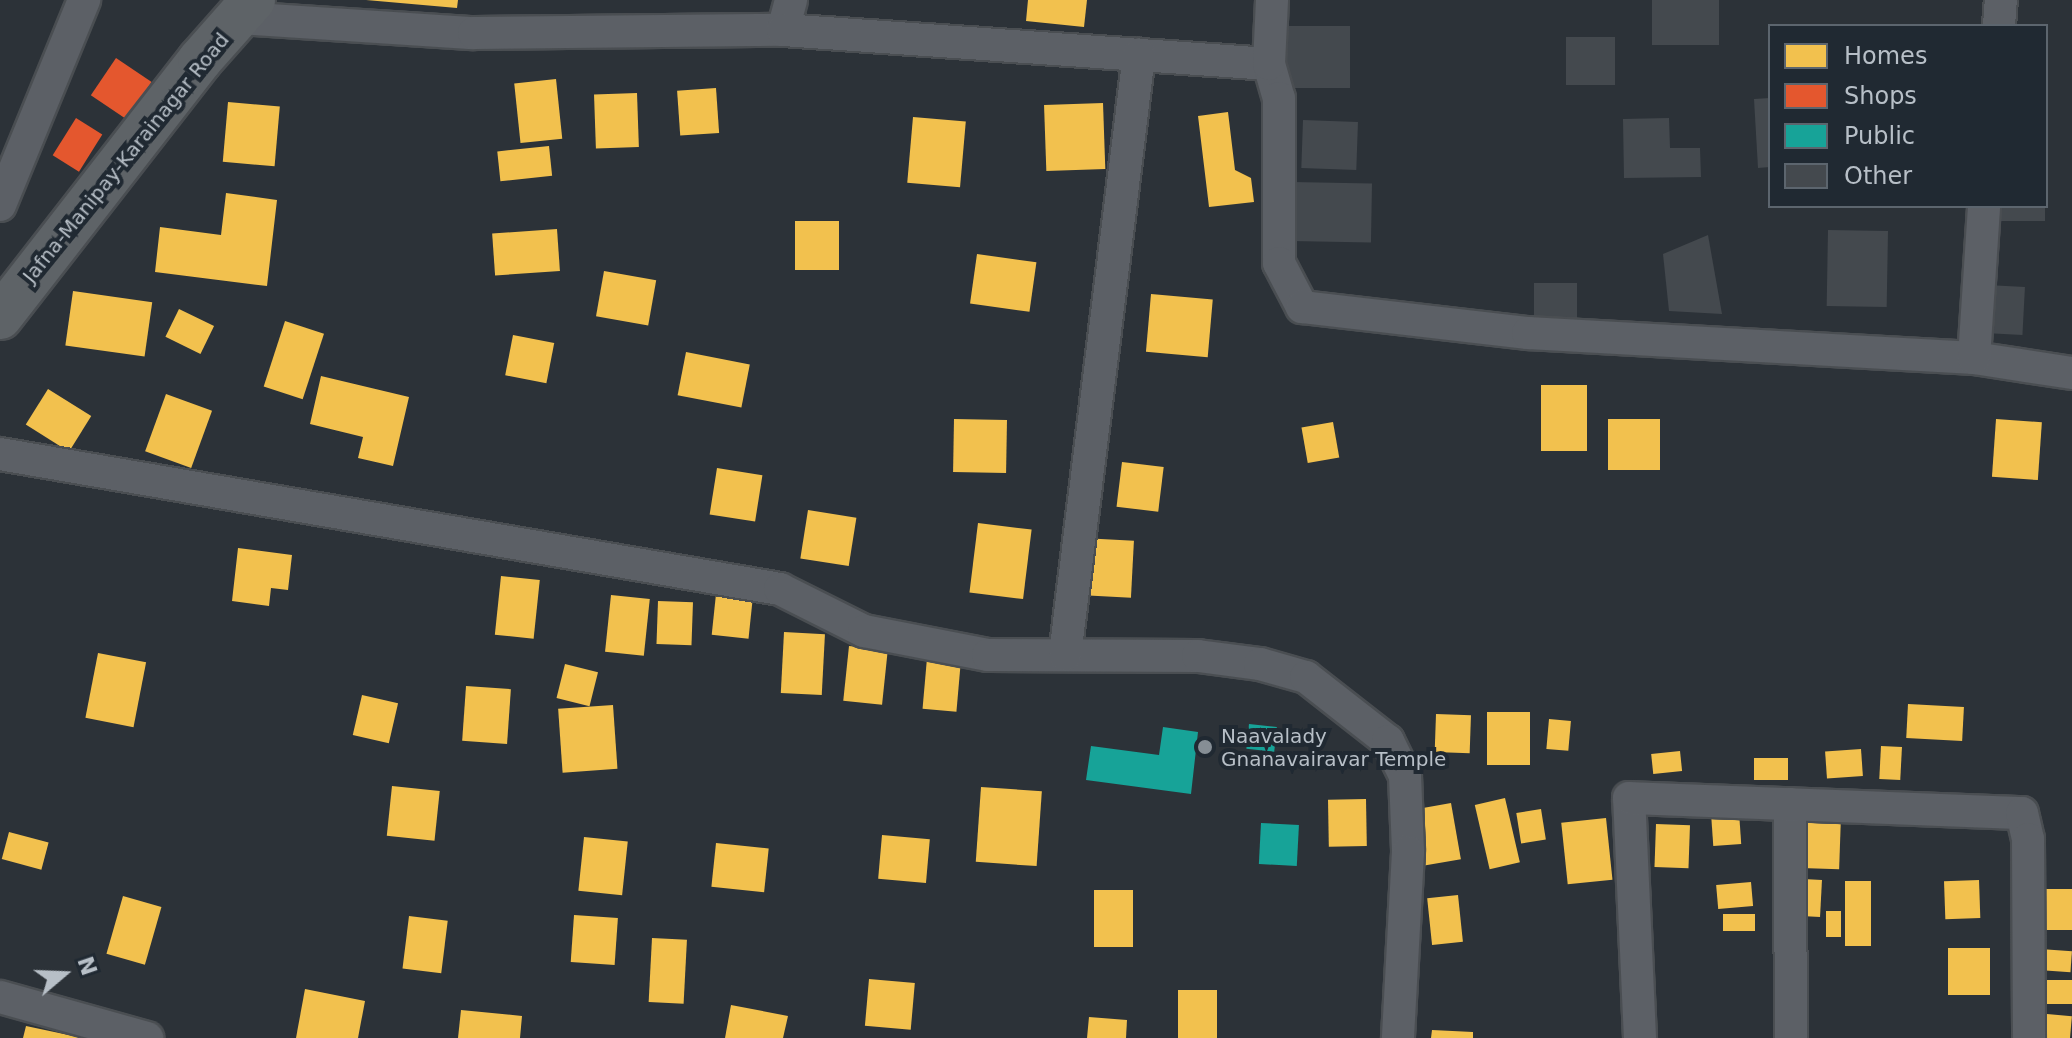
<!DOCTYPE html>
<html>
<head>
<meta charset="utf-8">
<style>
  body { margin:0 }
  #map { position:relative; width:2072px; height:1038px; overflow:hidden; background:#2c3238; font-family:"DejaVu Sans",sans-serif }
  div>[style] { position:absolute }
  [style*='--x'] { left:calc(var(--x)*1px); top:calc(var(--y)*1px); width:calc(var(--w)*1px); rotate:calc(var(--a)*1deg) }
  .homes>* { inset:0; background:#f2c14e; transform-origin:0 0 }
  .shops>* { inset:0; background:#e4572e; transform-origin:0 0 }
  .public>* { inset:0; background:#17a398; transform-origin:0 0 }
  .building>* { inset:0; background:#44494e; transform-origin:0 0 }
  .roads { filter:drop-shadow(2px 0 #4a4e52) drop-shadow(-2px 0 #4a4e52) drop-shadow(0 2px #4a4e52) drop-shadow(0 -2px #4a4e52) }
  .street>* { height:32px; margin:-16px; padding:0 16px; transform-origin:16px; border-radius:16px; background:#5c6066 }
  .primary>* { height:44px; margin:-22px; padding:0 22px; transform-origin:22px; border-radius:22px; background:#5e6367 }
  .dots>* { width:22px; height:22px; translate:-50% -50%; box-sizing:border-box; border:4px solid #202932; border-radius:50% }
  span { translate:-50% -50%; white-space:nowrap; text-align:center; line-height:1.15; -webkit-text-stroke:8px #202932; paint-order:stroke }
  .street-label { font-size:20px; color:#b7bfc7 }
  .poi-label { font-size:20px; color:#b7bfc7 }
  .left { translate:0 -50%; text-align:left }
  .legend { position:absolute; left:1768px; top:24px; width:280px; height:184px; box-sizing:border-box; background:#202932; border:2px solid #5c656e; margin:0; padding:10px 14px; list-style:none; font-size:24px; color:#b7bfc7 }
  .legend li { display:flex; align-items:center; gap:16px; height:40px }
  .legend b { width:40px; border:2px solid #5c656e }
  .north { position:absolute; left:24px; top:934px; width:80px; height:80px; -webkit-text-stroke:6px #202932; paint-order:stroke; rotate:71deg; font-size:22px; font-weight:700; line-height:32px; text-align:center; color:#b7bfc7 }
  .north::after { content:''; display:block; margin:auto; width:28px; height:36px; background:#b7bfc7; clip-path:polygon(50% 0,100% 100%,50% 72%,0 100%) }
</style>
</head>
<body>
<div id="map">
  <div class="homes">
    <i style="clip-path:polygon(366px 0,458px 0,457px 8px)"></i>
    <i style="clip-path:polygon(1028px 0,1087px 0,1084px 27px,1026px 21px)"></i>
    <i style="left:556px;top:79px;width:60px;height:42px;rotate:84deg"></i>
    <i style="left:716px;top:88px;width:45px;height:39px;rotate:86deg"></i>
    <i style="left:637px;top:93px;width:54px;height:43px;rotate:88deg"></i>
    <i style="left:228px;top:102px;width:52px;height:60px;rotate:5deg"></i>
    <i style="left:1103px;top:103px;width:66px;height:59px;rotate:88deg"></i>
    <i style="clip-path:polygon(1228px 112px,1235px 170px,1251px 178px,1254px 202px,1209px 207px,1198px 116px)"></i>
    <i style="left:913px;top:117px;width:53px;height:66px;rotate:5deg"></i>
    <i style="left:549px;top:146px;width:30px;height:52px;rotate:84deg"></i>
    <i style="clip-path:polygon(226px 193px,277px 200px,267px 286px,155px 272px,160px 227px,221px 235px)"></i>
    <i style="left:795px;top:221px;width:44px;height:49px"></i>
    <i style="left:557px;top:229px;width:42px;height:65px;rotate:86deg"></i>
    <i style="left:977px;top:254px;width:60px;height:50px;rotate:8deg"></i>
    <i style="left:604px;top:271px;width:53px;height:46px;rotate:10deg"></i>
    <i style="left:73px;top:291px;width:80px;height:55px;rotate:8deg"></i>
    <i style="left:1151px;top:294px;width:62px;height:58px;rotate:5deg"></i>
    <i style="left:179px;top:309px;width:39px;height:31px;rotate:26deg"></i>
    <i style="left:285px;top:321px;width:41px;height:69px;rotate:18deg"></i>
    <i style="left:513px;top:335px;width:42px;height:41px;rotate:11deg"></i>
    <i style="left:686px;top:352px;width:65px;height:44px;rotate:11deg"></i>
    <i style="clip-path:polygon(321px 376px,409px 397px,393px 466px,358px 458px,363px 437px,310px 424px)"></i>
    <i style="left:1541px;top:385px;width:46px;height:66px"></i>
    <i style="left:48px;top:389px;width:51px;height:42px;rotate:32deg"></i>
    <i style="left:166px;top:394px;width:49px;height:61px;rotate:20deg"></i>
    <i style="left:954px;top:419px;width:53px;height:53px;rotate:1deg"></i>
    <i style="left:1608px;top:419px;width:52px;height:51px"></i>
    <i style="left:1996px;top:419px;width:46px;height:58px;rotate:4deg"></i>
    <i style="left:1333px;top:422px;width:36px;height:32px;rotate:80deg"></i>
    <i style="left:1122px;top:462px;width:42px;height:45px;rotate:7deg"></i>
    <i style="left:717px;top:468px;width:46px;height:47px;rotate:9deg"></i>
    <i style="left:808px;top:510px;width:49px;height:49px;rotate:9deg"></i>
    <i style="left:978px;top:523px;width:54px;height:70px;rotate:7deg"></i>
    <i style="left:1082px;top:538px;width:52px;height:57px;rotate:3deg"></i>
    <i style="clip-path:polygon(238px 548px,292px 555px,288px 590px,271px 588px,269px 606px,232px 601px)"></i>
    <i style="left:501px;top:576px;width:39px;height:59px;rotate:6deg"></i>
    <i style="left:716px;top:594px;width:37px;height:41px;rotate:6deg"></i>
    <i style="left:611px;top:595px;width:39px;height:57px;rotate:6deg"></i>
    <i style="left:658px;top:601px;width:35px;height:43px;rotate:2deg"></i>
    <i style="left:784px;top:632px;width:41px;height:61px;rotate:3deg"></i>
    <i style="left:849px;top:646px;width:39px;height:55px;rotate:6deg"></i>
    <i style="left:98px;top:653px;width:49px;height:66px;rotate:11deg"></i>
    <i style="left:927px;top:658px;width:34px;height:51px;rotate:5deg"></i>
    <i style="left:565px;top:664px;width:34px;height:35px;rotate:14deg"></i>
    <i style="left:466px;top:686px;width:45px;height:55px;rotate:4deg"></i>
    <i style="left:362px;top:695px;width:37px;height:41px;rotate:13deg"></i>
    <i style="left:1908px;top:704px;width:56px;height:34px;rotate:3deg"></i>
    <i style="left:613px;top:705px;width:64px;height:55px;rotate:86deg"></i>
    <i style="left:1487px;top:712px;width:43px;height:53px"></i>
    <i style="left:1436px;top:714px;width:35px;height:38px;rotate:2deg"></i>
    <i style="left:1549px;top:719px;width:22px;height:30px;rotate:5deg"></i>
    <i style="left:1881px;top:746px;width:21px;height:33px;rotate:3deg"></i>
    <i style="left:1861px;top:749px;width:27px;height:36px;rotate:86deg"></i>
    <i style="left:1680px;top:751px;width:20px;height:29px;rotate:84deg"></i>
    <i style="left:1754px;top:758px;width:34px;height:22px"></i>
    <i style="left:392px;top:786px;width:48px;height:50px;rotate:6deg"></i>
    <i style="left:981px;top:787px;width:61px;height:75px;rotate:4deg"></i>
    <i style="left:1505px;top:798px;width:66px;height:31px;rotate:77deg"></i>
    <i style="left:1366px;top:799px;width:47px;height:38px;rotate:89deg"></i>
    <i style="left:1451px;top:803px;width:57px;height:37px;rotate:80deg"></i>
    <i style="left:1541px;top:809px;width:31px;height:25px;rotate:81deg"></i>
    <i style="left:1739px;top:812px;width:32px;height:28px;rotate:86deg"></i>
    <i style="left:1803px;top:815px;width:38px;height:53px;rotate:2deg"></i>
    <i style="left:1606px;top:818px;width:62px;height:45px;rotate:84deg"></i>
    <i style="left:1656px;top:824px;width:34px;height:43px;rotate:2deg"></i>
    <i style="left:9px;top:832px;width:41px;height:28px;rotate:15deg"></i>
    <i style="left:882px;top:835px;width:48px;height:44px;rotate:5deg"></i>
    <i style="left:584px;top:837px;width:44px;height:54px;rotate:6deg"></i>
    <i style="left:716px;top:843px;width:53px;height:44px;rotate:6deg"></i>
    <i style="left:1803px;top:879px;width:19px;height:37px;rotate:3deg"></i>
    <i style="left:1979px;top:880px;width:38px;height:35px;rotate:88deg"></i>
    <i style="left:1845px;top:881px;width:26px;height:65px"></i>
    <i style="left:1751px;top:882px;width:24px;height:35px;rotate:85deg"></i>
    <i style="left:2072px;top:889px;width:41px;height:34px;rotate:90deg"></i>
    <i style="left:1094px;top:890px;width:39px;height:57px"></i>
    <i style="left:1458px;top:895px;width:47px;height:31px;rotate:84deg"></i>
    <i style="left:123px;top:896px;width:40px;height:60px;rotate:16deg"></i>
    <i style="left:1826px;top:911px;width:15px;height:26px"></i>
    <i style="left:1723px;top:914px;width:32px;height:17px"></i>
    <i style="left:574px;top:915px;width:44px;height:47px;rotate:4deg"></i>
    <i style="left:409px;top:916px;width:39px;height:53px;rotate:7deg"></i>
    <i style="left:652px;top:938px;width:35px;height:64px;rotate:3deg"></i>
    <i style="left:1948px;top:948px;width:42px;height:47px"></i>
    <i style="left:2040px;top:949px;width:32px;height:21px;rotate:4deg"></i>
    <i style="left:869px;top:979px;width:46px;height:47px;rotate:5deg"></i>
    <i style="left:2044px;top:980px;width:28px;height:24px"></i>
    <i style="clip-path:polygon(305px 989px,365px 1001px,358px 1038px,296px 1038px)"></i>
    <i style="left:1178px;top:990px;width:39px;height:48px"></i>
    <i style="clip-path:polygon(731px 1005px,788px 1016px,783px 1038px,725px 1038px)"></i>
    <i style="clip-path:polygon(461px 1010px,522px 1016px,520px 1038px,458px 1038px)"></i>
    <i style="left:2047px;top:1014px;width:25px;height:24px;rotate:5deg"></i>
    <i style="clip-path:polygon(1089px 1017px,1127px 1020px,1126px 1038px,1087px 1038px)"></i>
    <i style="clip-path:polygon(26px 1026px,78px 1037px,78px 1038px,23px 1038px)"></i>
    <i style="clip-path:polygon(1432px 1030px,1473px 1032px,1473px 1038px,1431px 1038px)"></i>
  </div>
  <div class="shops">
    <i style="left:116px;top:58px;width:43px;height:45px;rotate:34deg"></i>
    <i style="left:76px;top:118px;width:31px;height:44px;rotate:32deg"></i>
  </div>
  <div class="public">
    <i style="left:1249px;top:724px;width:28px;height:25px;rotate:6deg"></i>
    <i style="clip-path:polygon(1163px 727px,1198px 732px,1191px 794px,1086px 780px,1091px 746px,1159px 755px)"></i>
    <i style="left:1261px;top:823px;width:38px;height:41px;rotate:3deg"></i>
  </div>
  <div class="building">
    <i style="left:1652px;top:0;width:67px;height:45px"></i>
    <i style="left:1350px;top:26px;width:62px;height:64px;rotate:90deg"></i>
    <i style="left:1566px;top:37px;width:49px;height:48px"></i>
    <i style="clip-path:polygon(1770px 98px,1770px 167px,1758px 168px,1754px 99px)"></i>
    <i style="clip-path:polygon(1669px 118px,1670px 148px,1700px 148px,1701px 177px,1624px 178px,1623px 119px)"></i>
    <i style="left:1303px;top:120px;width:55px;height:48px;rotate:2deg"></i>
    <i style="left:1292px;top:182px;width:80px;height:59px;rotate:1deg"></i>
    <i style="left:1997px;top:206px;width:48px;height:15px"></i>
    <i style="left:1828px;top:230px;width:60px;height:76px;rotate:1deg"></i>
    <i style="clip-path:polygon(1708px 235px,1722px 314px,1669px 311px,1663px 254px)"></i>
    <i style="left:1534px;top:283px;width:43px;height:42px"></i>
    <i style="left:1987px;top:285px;width:38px;height:48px;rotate:3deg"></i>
  </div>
  <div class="roads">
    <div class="street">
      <i style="--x:239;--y:18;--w:235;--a:3.7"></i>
      <i style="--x:474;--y:33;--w:309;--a:-0.6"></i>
      <i style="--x:783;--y:30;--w:31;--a:-75"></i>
      <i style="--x:1999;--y:26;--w:26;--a:-86"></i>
      <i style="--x:783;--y:30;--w:487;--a:4"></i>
      <i style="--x:1269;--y:64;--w:35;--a:74"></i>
      <i style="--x:1279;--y:98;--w:165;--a:90"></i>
      <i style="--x:1279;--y:263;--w:50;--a:62.4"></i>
      <i style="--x:1302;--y:307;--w:227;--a:6.6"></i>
      <i style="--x:1528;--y:333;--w:447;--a:3.2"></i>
      <i style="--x:1974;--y:358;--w:99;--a:8.7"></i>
      <i style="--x:1269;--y:64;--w:64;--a:-87.3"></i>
      <i style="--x:0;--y:205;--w:222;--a:-67.7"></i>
      <i style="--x:1974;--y:358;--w:152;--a:-86.2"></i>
      <i style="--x:0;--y:454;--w:792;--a:9.82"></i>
      <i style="--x:780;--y:589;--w:94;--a:26.6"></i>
      <i style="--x:864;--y:631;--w:126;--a:11"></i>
      <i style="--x:988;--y:655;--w:210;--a:0.3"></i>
      <i style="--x:1198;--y:656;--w:63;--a:7.4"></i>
      <i style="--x:1260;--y:664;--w:48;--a:15.8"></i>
      <i style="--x:1306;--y:677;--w:104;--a:38"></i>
      <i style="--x:1388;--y:741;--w:39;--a:64"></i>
      <i style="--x:1405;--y:776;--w:76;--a:87.7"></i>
      <i style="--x:1408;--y:852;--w:186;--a:93.1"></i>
      <i style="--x:1065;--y:655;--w:605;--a:-82.97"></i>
      <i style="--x:1790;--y:804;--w:234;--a:89.8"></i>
      <i style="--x:0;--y:997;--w:153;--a:15.6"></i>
      <i style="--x:1640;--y:1038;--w:240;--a:-92.6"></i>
      <i style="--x:1629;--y:798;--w:393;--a:2.2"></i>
      <i style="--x:2022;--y:813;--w:27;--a:77"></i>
      <i style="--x:2028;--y:839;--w:199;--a:89.7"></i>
    </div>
    <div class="primary">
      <i style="--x:0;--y:317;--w:326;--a:-52.1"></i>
      <i style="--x:200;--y:60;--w:80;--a:-48.5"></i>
    </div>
  </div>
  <div class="dots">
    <i style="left:1205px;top:747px;background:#868e95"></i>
  </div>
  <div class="street-label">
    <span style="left:126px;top:158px;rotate:-51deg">Jafna-Manipay-Karainagar Road</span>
  </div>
  <div class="poi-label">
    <span class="left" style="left:1221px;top:748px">Naavalady<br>Gnanavairavar Temple</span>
  </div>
  <ul class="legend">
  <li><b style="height:22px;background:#f2c14e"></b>Homes</li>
  <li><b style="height:22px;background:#e4572e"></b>Shops</li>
  <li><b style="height:22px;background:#17a398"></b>Public</li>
  <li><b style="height:22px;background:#44494e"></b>Other</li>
  </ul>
  <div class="north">N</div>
</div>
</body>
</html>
